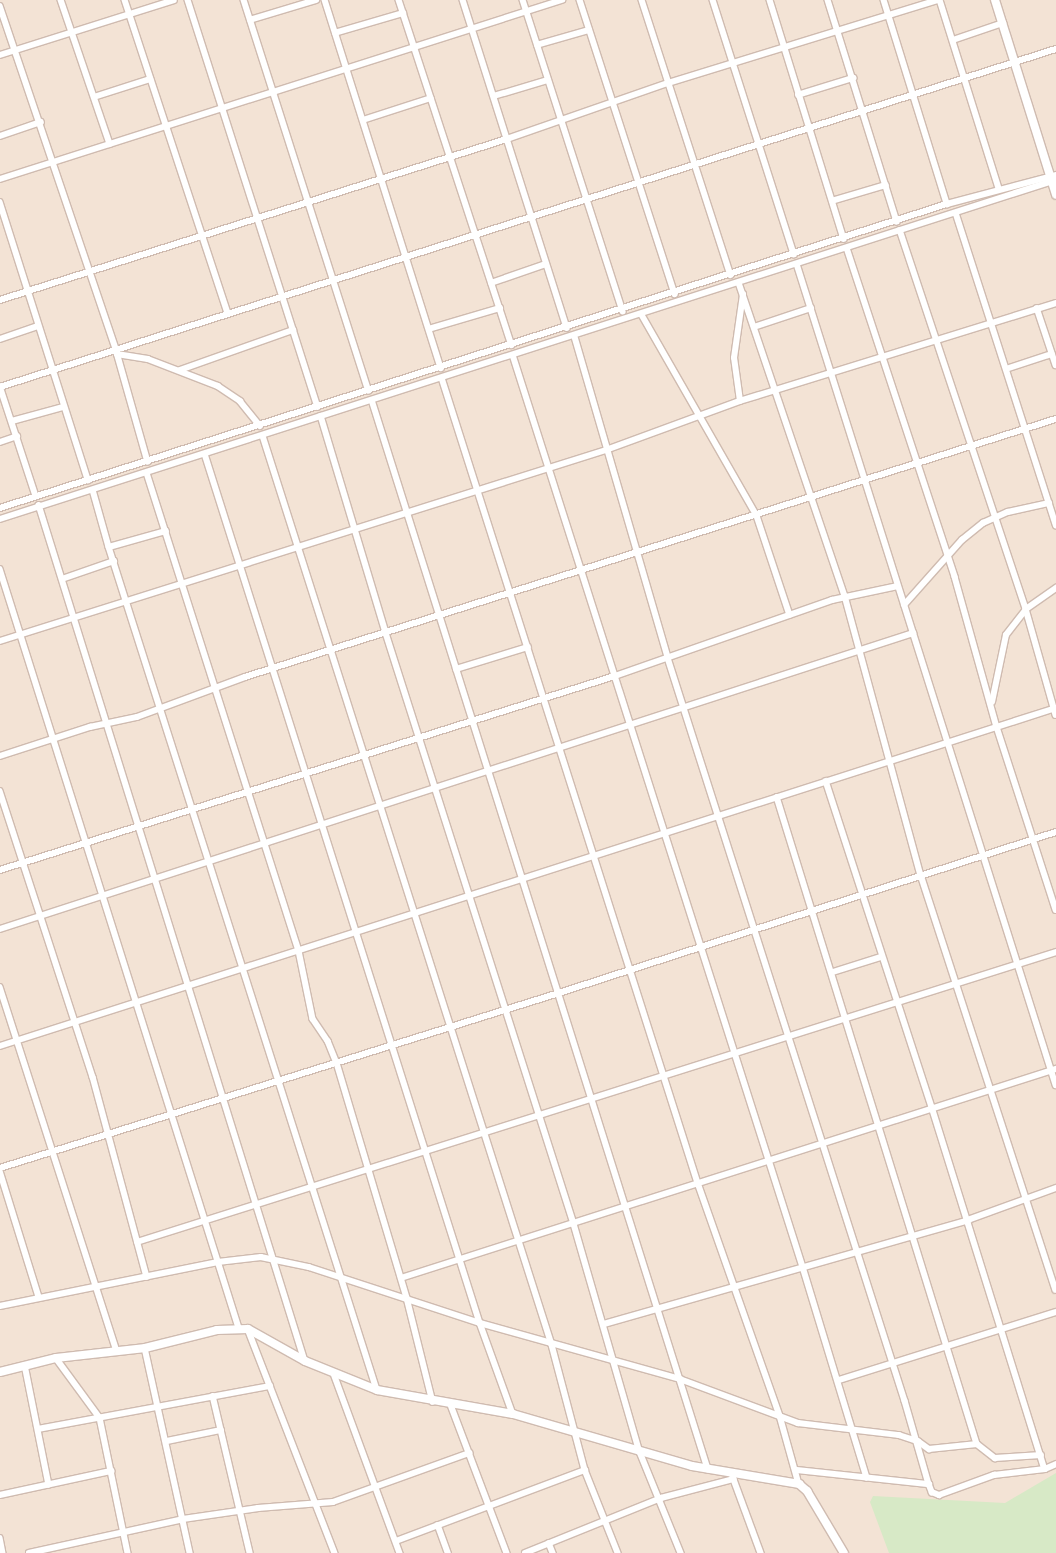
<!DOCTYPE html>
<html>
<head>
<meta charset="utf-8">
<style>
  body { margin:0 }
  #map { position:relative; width:1056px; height:1553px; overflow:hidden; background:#fcf2e7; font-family:"Source Sans 3",sans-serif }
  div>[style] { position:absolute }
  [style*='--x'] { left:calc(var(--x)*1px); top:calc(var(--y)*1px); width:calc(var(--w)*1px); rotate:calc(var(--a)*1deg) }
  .residential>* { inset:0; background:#f3e3d5; transform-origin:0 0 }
  .green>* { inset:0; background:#d7e9c6 }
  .roads { filter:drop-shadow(1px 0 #cfbbb0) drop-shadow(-1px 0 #cfbbb0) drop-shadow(0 1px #cfbbb0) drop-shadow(0 -1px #cfbbb0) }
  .minor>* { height:5.5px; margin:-2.75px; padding:0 2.75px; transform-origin:2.75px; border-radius:2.75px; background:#fff }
  .tertiary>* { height:8px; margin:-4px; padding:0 4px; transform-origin:4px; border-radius:4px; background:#fff }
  span { translate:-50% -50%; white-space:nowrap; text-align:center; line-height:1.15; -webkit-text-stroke:4px #fef6ed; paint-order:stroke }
</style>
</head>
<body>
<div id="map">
  <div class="residential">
    <i style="left:0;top:0;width:1056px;height:1553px"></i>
  </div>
  <div class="green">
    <i style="clip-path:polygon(1056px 1473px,1056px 1553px,889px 1553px,870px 1502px,873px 1496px,1005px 1503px)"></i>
  </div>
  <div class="roads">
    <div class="minor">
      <i style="--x:61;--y:0;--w:152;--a:71.2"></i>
      <i style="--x:125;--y:0;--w:330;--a:71.8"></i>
      <i style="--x:188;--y:0;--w:427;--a:72.3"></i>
      <i style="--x:244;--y:0;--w:410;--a:72.3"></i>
      <i style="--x:325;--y:0;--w:386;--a:72.5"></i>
      <i style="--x:399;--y:0;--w:363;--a:71.9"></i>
      <i style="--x:463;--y:0;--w:344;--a:72.4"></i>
      <i style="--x:523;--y:0;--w:327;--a:72.2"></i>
      <i style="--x:580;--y:0;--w:309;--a:72.1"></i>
      <i style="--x:642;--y:0;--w:289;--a:72.1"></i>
      <i style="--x:713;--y:0;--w:267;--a:72.3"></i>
      <i style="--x:770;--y:0;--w:250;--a:72.8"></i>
      <i style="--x:828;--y:0;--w:232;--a:72.7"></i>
      <i style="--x:884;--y:0;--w:214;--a:72.8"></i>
      <i style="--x:940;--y:0;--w:197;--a:72.6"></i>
      <i style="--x:0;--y:6;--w:362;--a:71.3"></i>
      <i style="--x:116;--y:349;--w:117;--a:74.2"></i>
      <i style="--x:250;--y:20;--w:69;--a:-16.9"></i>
      <i style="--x:335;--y:33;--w:71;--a:-16.4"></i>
      <i style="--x:953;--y:40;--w:53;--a:-18.8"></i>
      <i style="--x:537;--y:45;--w:54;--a:-16.1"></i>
      <i style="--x:0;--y:55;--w:182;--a:-17.5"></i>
      <i style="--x:798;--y:95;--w:58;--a:-17.2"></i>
      <i style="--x:494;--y:96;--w:56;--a:-16.5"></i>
      <i style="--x:94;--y:97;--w:59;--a:-17.8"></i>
      <i style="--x:363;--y:120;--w:71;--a:-17.9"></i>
      <i style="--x:0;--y:136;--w:43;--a:-18.9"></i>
      <i style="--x:0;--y:179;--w:590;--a:-17.67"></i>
      <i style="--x:832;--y:201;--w:56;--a:-16.5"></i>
      <i style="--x:0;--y:202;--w:292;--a:72.4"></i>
      <i style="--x:956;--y:213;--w:328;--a:72.2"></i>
      <i style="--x:900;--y:230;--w:399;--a:71.6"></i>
      <i style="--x:1026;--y:609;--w:110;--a:74.2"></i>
      <i style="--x:847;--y:248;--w:346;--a:71.8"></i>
      <i style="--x:955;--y:577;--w:156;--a:74.4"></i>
      <i style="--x:997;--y:727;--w:192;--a:72.1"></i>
      <i style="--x:797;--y:264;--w:861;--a:72.49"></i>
      <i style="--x:491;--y:283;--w:58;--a:-19.1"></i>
      <i style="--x:739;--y:283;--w:330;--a:71.3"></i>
      <i style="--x:845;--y:596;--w:289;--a:74.8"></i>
      <i style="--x:921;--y:875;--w:436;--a:72"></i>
      <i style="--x:0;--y:300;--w:532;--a:-17.62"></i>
      <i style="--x:507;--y:139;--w:170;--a:-19.2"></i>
      <i style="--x:668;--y:83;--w:282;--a:-17.1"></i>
      <i style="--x:1037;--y:308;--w:60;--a:71.6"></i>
      <i style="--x:642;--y:315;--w:232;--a:60.2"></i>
      <i style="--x:757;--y:516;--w:104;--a:71.6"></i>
      <i style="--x:754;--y:327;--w:60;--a:-18.4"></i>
      <i style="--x:429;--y:329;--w:74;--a:-16.5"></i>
      <i style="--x:575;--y:337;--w:334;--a:73.8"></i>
      <i style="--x:668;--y:658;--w:780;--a:72.31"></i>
      <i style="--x:905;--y:1401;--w:86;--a:73.9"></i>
      <i style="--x:0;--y:339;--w:40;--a:-18.9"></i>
      <i style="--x:117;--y:354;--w:31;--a:9"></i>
      <i style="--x:148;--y:359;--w:75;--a:21.1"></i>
      <i style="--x:218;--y:386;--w:27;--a:34"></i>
      <i style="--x:240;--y:401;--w:32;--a:51"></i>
      <i style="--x:513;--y:355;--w:957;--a:72.36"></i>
      <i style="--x:803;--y:1267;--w:220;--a:73.1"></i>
      <i style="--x:1006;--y:369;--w:48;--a:-18.1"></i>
      <i style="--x:180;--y:370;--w:120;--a:-19.5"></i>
      <i style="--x:442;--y:378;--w:845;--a:72.36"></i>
      <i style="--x:698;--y:1183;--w:247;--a:70.6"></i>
      <i style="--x:780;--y:1416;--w:71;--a:74.4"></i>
      <i style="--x:0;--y:386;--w:116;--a:71.9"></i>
      <i style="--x:0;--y:387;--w:1109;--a:-17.75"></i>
      <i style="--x:372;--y:400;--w:1121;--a:72.55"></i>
      <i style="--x:740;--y:401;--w:43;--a:-97.9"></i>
      <i style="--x:734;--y:358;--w:64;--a:-81.9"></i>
      <i style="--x:321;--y:416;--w:227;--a:73.3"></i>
      <i style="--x:386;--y:633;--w:620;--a:72.35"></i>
      <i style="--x:574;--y:1224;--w:237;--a:73.9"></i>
      <i style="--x:640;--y:1452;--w:109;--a:67.9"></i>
      <i style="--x:12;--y:421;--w:53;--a:-15.4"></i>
      <i style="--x:263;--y:436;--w:954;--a:72.36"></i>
      <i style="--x:552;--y:1345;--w:129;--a:75.2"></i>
      <i style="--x:585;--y:1470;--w:89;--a:68.3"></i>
      <i style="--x:0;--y:442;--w:18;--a:-19"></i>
      <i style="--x:205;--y:454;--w:911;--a:72.44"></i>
      <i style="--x:480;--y:1323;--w:97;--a:70.1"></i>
      <i style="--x:147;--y:473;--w:502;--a:72.36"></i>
      <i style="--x:299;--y:951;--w:69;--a:78.4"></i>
      <i style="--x:313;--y:1019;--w:27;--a:56"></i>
      <i style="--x:328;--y:1041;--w:24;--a:68"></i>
      <i style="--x:337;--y:1063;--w:245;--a:73.4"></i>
      <i style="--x:407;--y:1298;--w:107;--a:76"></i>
      <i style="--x:93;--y:490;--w:59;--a:74.3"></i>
      <i style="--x:109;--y:547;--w:59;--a:-15.7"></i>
      <i style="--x:39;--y:505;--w:896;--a:72.74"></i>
      <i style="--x:0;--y:508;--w:995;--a:-17.8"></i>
      <i style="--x:947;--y:204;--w:113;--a:-14.9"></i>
      <i style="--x:0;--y:519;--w:1109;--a:-17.8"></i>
      <i style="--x:109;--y:547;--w:885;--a:72.36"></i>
      <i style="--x:0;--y:569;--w:796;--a:72.52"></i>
      <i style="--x:62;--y:579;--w:55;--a:-19.1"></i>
      <i style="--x:904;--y:605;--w:87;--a:-48.3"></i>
      <i style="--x:962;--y:540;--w:27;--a:-39"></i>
      <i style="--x:983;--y:523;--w:27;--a:-24"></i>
      <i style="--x:1008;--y:512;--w:42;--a:-12.4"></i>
      <i style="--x:0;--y:641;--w:635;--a:-17.49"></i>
      <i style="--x:606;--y:450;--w:143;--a:-20.1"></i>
      <i style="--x:740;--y:401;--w:331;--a:-17.2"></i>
      <i style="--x:456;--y:669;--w:75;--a:-17"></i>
      <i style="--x:992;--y:702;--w:68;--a:-78.2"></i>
      <i style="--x:1006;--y:635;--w:33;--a:-52"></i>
      <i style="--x:1026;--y:609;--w:37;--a:-35"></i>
      <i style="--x:0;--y:756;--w:95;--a:-17.9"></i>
      <i style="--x:90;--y:727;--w:48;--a:-12"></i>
      <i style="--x:137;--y:717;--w:115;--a:-20.3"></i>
      <i style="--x:245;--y:677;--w:851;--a:-17.65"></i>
      <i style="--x:826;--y:781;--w:343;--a:72"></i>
      <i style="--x:932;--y:1107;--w:379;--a:72.7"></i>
      <i style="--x:1045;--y:1469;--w:12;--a:-24"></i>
      <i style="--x:0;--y:791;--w:301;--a:72"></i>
      <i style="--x:93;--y:1077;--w:207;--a:74.9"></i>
      <i style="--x:777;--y:797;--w:677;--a:72.82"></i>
      <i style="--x:977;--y:1444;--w:23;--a:38"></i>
      <i style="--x:995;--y:1458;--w:46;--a:-3.7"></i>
      <i style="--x:0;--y:870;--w:645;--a:-17.51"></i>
      <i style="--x:615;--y:676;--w:230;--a:-19.3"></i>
      <i style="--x:832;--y:600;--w:67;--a:-12"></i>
      <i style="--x:0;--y:929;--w:960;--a:-17.96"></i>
      <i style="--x:833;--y:972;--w:50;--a:-17.4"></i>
      <i style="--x:0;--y:987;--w:383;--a:72.2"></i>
      <i style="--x:0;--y:1046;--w:1109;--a:-17.75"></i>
      <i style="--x:0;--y:1168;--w:586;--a:-17.38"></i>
      <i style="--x:559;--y:993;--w:522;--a:-17.95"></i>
      <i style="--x:0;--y:1171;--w:132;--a:72.8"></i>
      <i style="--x:137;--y:1242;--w:964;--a:-17.51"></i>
      <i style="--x:401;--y:1278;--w:688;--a:-17.7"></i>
      <i style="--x:0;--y:1306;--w:222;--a:-11.4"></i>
      <i style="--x:218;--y:1262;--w:43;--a:-6.6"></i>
      <i style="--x:261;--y:1257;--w:49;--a:11.8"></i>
      <i style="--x:309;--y:1267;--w:180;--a:18.1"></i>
      <i style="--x:480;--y:1323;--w:208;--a:15.6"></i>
      <i style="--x:680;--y:1379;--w:126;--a:20.4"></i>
      <i style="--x:798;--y:1423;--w:102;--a:6.8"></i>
      <i style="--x:899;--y:1435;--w:20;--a:18"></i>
      <i style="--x:918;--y:1441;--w:14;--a:36"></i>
      <i style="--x:929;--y:1449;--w:48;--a:-5.9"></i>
      <i style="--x:604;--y:1324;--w:379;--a:-15.9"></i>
      <i style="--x:968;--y:1220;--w:94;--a:-20"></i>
      <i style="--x:248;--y:1329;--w:240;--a:68.8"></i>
      <i style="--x:145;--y:1348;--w:210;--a:77.6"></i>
      <i style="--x:56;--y:1358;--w:74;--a:53.7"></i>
      <i style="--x:100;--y:1418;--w:138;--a:78.3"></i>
      <i style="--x:25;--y:1365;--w:122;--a:78.7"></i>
      <i style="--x:334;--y:1374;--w:191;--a:69.8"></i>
      <i style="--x:839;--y:1380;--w:227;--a:-17.4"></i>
      <i style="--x:213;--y:1396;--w:161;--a:76.7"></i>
      <i style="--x:451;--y:1405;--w:158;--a:69.3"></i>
      <i style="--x:38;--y:1429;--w:236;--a:-10.5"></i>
      <i style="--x:167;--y:1441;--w:55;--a:-11.5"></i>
      <i style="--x:797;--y:1470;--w:133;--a:6.1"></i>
      <i style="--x:929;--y:1484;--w:9;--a:69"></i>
      <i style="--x:932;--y:1492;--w:8;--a:23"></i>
      <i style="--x:939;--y:1495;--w:59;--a:-20"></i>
      <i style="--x:994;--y:1475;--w:51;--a:-6.7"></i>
      <i style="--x:733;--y:1477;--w:81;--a:69.8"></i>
      <i style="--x:0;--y:1495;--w:114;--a:-12.2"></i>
      <i style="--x:438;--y:1525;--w:30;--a:70"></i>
      <i style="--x:0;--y:1538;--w:15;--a:79"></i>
      <i style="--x:396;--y:1541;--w:202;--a:-20.6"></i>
      <i style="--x:549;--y:1543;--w:11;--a:68"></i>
      <i style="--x:29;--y:1553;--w:158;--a:-12.4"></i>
      <i style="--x:183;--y:1519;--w:76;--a:-8.3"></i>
      <i style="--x:258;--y:1508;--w:75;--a:-4.6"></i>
      <i style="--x:333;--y:1502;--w:145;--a:-19.8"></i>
      <i style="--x:525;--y:1553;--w:147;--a:-22"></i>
      <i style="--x:661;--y:1498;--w:75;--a:-14.6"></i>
    </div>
    <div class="tertiary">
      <i style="--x:995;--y:0;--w:204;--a:72.6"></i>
      <i style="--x:0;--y:1372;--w:58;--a:-14"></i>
      <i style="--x:56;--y:1358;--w:90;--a:-6.4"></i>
      <i style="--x:145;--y:1348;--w:74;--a:-14"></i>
      <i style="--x:217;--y:1330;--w:31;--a:-2"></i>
      <i style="--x:248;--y:1329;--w:65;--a:29.3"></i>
      <i style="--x:305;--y:1361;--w:78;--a:21.9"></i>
      <i style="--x:377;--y:1390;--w:138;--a:10"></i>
      <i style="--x:513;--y:1414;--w:186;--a:16.2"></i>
      <i style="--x:692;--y:1466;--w:109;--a:9.5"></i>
      <i style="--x:799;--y:1484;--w:11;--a:41"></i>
      <i style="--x:807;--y:1491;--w:72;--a:59.2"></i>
    </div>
  </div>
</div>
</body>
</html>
